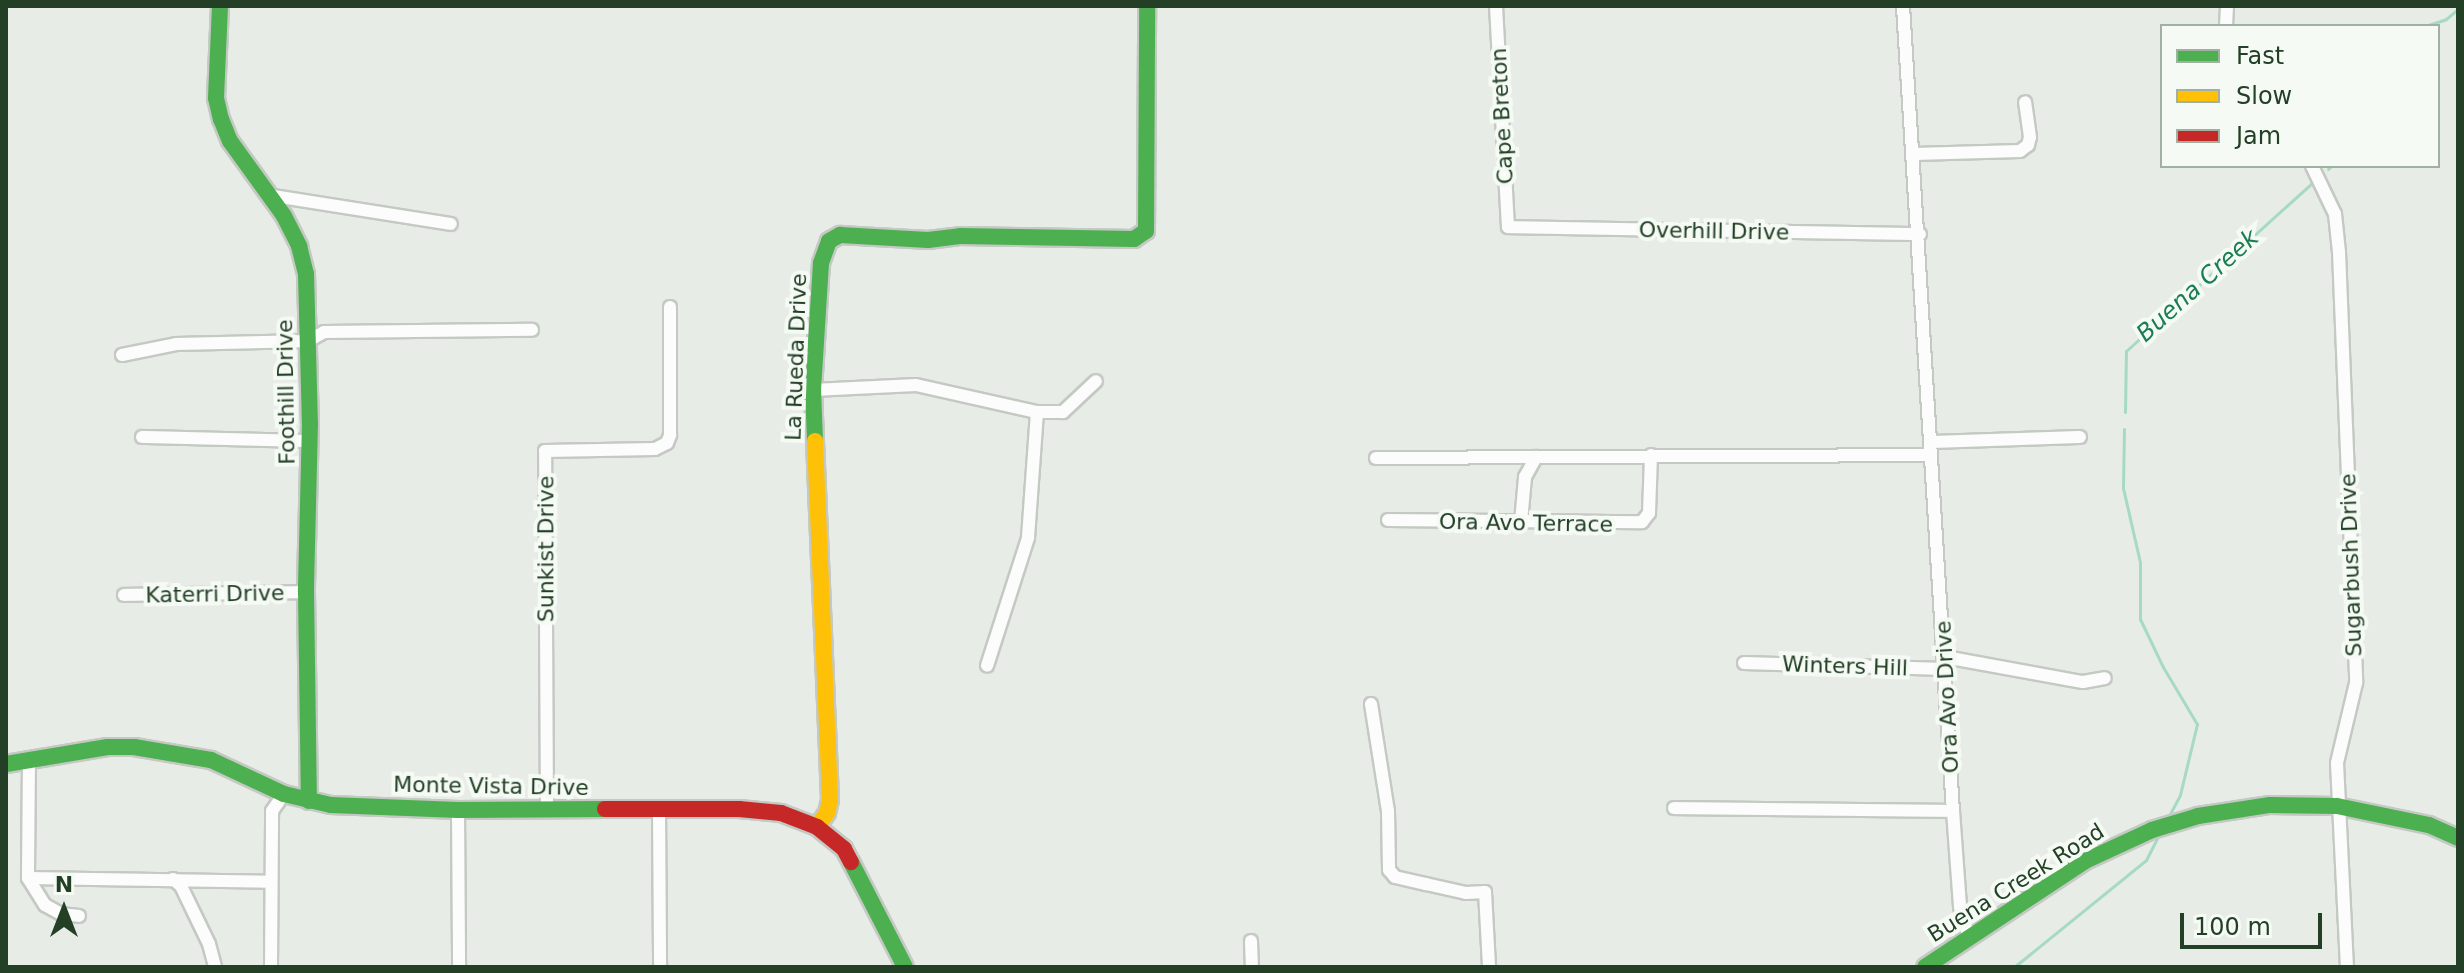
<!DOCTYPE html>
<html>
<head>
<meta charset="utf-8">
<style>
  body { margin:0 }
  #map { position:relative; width:2464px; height:973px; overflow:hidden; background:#e7ece6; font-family:"DejaVu Sans",sans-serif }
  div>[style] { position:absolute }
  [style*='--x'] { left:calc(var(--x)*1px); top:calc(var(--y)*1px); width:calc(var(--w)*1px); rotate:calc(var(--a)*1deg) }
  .stream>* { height:3px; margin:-1.5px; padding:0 1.5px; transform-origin:1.5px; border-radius:1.5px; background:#a7dac2 }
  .roads { filter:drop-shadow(2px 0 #c4c9c3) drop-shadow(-2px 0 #c4c9c3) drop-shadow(0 2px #c4c9c3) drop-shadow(0 -2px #c4c9c3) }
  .street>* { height:12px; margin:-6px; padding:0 6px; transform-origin:6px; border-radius:6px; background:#fbfcfb }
  .fast>* { height:16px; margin:-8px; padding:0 8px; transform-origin:8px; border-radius:8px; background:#4caf50 }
  .slow>* { height:16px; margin:-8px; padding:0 8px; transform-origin:8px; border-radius:8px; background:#ffc107 }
  .jam>* { height:16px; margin:-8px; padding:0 8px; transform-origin:8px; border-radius:8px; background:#c62828 }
  span { translate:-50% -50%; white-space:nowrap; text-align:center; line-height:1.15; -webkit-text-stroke:8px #f6faf5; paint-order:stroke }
  .street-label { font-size:22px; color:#234026 }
  .water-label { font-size:24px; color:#1b7e51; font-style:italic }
  .frame { position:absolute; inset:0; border:8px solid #234026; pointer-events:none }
  .legend { position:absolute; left:2160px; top:24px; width:280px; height:144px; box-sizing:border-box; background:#f6faf5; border:2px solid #a2b0a2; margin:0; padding:10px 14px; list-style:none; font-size:24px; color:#234026 }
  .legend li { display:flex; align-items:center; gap:16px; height:40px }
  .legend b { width:40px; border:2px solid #a2b0a2 }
  .north { position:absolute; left:24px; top:869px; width:80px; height:80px; -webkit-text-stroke:6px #f6faf5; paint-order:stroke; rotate:0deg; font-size:22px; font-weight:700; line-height:32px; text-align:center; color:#234026 }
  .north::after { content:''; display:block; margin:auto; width:28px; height:36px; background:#234026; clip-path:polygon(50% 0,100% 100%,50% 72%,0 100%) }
  .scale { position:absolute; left:2180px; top:913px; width:142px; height:36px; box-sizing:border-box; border:4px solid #234026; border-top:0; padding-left:10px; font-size:24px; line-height:28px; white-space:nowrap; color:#234026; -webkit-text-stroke:6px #f6faf5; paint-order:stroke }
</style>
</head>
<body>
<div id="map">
  <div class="stream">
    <i style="--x:2425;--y:26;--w:22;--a:-18"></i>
    <i style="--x:2446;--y:19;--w:16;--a:-40"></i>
    <i style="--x:2328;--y:169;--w:4;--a:-45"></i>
    <i style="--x:2125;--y:412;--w:61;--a:-89.1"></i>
    <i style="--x:2126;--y:351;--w:252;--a:-42.1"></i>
    <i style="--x:2124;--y:429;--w:59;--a:91"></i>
    <i style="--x:2123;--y:488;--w:76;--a:77.1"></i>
    <i style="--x:2140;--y:562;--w:57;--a:90"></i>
    <i style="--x:2140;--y:619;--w:53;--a:64.4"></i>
    <i style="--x:2163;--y:667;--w:66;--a:59.2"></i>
    <i style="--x:2197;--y:724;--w:73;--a:103.5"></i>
    <i style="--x:2180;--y:795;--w:27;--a:118"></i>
    <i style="--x:2014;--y:967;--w:170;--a:-39"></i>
    <i style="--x:2146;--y:860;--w:30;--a:-63"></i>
  </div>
  <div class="roads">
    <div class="street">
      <i style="--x:1496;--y:6;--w:221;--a:86.9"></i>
      <i style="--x:1508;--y:227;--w:412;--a:1"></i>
      <i style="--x:1903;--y:6;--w:807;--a:86.45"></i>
      <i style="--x:1953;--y:811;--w:96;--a:85.8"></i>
      <i style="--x:1960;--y:907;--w:33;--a:74"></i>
      <i style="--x:2226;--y:26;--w:20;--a:-87"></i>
      <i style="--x:1914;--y:154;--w:106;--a:-1.6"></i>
      <i style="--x:2020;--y:151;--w:10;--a:-37"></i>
      <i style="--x:2028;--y:145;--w:8;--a:-76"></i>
      <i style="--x:2030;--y:137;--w:35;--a:-98"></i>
      <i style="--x:2312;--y:166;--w:53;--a:64.4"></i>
      <i style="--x:2335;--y:214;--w:38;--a:84"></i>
      <i style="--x:2339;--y:252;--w:431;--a:87.7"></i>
      <i style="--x:2356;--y:683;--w:82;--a:103.4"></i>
      <i style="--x:2337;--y:763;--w:204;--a:87.2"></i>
      <i style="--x:268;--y:195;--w:185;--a:9"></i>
      <i style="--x:122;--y:355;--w:55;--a:-11.5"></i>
      <i style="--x:176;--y:344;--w:132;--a:-1.3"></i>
      <i style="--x:308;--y:341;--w:18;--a:-29"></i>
      <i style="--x:324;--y:332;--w:208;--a:-0.6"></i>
      <i style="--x:813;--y:390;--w:103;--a:-2.8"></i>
      <i style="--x:916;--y:385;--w:124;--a:12.6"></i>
      <i style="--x:1037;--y:412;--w:126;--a:94.1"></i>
      <i style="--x:1028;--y:538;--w:134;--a:107.8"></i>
      <i style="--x:1036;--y:412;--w:27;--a:0"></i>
      <i style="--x:1063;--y:412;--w:45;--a:-43.2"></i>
      <i style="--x:142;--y:437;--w:168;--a:1.4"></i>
      <i style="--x:1931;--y:442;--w:149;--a:-1.9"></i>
      <i style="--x:1376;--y:458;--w:555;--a:-0.31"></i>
      <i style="--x:1388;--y:520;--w:254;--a:0.5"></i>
      <i style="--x:1642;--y:522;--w:11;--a:-52"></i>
      <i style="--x:1649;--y:513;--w:58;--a:-88"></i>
      <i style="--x:1521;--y:522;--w:45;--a:-84.9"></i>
      <i style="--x:1525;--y:477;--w:23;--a:-61"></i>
      <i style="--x:124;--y:595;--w:182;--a:-0.9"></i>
      <i style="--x:1945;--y:657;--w:140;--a:10.3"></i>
      <i style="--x:2083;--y:682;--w:22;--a:-10"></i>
      <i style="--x:1744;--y:663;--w:202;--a:1.7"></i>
      <i style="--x:1371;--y:704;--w:108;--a:81"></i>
      <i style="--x:1388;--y:811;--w:59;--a:89"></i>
      <i style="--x:1389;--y:870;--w:9;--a:49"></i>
      <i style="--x:1395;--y:877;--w:32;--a:13"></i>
      <i style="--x:1426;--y:884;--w:41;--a:12.7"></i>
      <i style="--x:1466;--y:893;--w:19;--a:-3"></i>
      <i style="--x:1485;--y:892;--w:75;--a:86.9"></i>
      <i style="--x:29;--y:759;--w:119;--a:90.5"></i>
      <i style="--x:28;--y:878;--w:32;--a:58"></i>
      <i style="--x:45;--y:905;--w:18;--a:29"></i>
      <i style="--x:61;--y:914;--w:18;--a:6"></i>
      <i style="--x:1674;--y:808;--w:279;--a:0.6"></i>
      <i style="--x:458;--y:810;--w:157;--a:89.6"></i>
      <i style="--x:547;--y:810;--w:359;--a:-90.3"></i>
      <i style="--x:545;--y:451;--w:110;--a:-1"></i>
      <i style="--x:655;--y:449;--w:13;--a:-27"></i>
      <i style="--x:667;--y:443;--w:9;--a:-69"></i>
      <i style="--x:670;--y:435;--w:128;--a:-90"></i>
      <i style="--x:659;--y:810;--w:157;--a:89.6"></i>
      <i style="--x:28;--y:878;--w:243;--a:0.9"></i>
      <i style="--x:173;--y:879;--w:11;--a:41"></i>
      <i style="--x:181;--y:886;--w:64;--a:64.2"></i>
      <i style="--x:209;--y:944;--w:24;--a:75"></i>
      <i style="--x:1251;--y:941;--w:26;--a:88"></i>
      <i style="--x:271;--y:967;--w:156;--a:-89.6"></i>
      <i style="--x:272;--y:811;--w:21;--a:-55"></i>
    </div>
    <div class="fast">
      <i style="--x:220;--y:6;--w:92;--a:92.5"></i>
      <i style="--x:216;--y:98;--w:22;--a:77"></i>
      <i style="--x:221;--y:119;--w:24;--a:68"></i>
      <i style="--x:230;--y:141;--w:92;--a:54.2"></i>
      <i style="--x:284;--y:216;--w:34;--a:63"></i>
      <i style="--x:299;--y:246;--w:29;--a:76"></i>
      <i style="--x:306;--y:274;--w:149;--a:88.5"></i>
      <i style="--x:310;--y:423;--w:169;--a:91.4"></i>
      <i style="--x:306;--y:592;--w:209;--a:89.2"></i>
      <i style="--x:815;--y:441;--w:51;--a:-92.2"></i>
      <i style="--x:813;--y:390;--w:127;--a:-86.4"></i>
      <i style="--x:821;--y:263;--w:23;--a:-70"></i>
      <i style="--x:829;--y:241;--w:13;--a:-29"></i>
      <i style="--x:840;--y:235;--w:88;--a:3.3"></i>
      <i style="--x:928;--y:240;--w:32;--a:-7"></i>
      <i style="--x:960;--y:236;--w:174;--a:1"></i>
      <i style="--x:1134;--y:239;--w:14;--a:-34"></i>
      <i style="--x:1146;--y:231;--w:225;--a:-89.7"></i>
      <i style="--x:6;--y:764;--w:103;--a:-9.5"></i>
      <i style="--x:108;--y:747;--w:26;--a:0"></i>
      <i style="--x:134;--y:747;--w:78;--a:9.6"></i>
      <i style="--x:211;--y:760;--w:81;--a:25"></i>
      <i style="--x:284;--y:794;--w:48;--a:13.2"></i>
      <i style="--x:331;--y:805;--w:127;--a:2.3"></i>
      <i style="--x:458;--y:810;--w:147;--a:-0.4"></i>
      <i style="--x:851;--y:862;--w:118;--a:62.8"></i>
      <i style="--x:1925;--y:967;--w:192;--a:-33.5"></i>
      <i style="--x:2085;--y:861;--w:74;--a:-24.8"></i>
      <i style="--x:2152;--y:830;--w:48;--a:-16.9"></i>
      <i style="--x:2198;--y:816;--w:73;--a:-8.7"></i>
      <i style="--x:2270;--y:805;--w:67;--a:0.9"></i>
      <i style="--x:2337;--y:806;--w:94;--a:11.7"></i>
      <i style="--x:2429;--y:825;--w:32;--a:24"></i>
    </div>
    <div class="slow">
      <i style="--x:815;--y:441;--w:359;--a:87.6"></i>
      <i style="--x:830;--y:800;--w:13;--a:103"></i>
      <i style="--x:827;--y:813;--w:17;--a:126"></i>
    </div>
    <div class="jam">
      <i style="--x:605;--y:809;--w:134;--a:0"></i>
      <i style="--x:739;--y:809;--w:42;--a:5.4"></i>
      <i style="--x:781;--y:813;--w:39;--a:21"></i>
      <i style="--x:817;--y:827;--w:35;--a:39"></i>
      <i style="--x:844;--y:849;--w:15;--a:62"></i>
    </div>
  </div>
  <div class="street-label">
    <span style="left:1502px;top:116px;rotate:-93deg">Cape Breton</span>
    <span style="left:1714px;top:231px;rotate:1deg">Overhill Drive</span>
    <span style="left:796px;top:357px;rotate:-88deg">La Rueda Drive</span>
    <span style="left:286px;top:392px;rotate:-91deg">Foothill Drive</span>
    <span style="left:1526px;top:523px;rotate:1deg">Ora Avo Terrace</span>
    <span style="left:546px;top:549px;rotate:-90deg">Sunkist Drive</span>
    <span style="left:2351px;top:565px;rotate:-92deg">Sugarbush Drive</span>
    <span style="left:215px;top:594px;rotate:-1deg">Katerri Drive</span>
    <span style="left:1845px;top:666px;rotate:2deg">Winters Hill</span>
    <span style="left:1947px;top:697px;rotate:-93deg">Ora Avo Drive</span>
    <span style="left:491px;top:786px;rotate:1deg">Monte Vista Drive</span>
    <span style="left:2016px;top:883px;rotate:-32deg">Buena Creek Road</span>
  </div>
  <div class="water-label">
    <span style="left:2198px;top:286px;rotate:-42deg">Buena Creek</span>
  </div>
  <div class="frame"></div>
  <ul class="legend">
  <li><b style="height:10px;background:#4caf50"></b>Fast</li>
  <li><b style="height:10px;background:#ffc107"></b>Slow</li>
  <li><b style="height:10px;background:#c62828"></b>Jam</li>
  </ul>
  <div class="north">N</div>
  <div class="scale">100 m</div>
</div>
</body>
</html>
